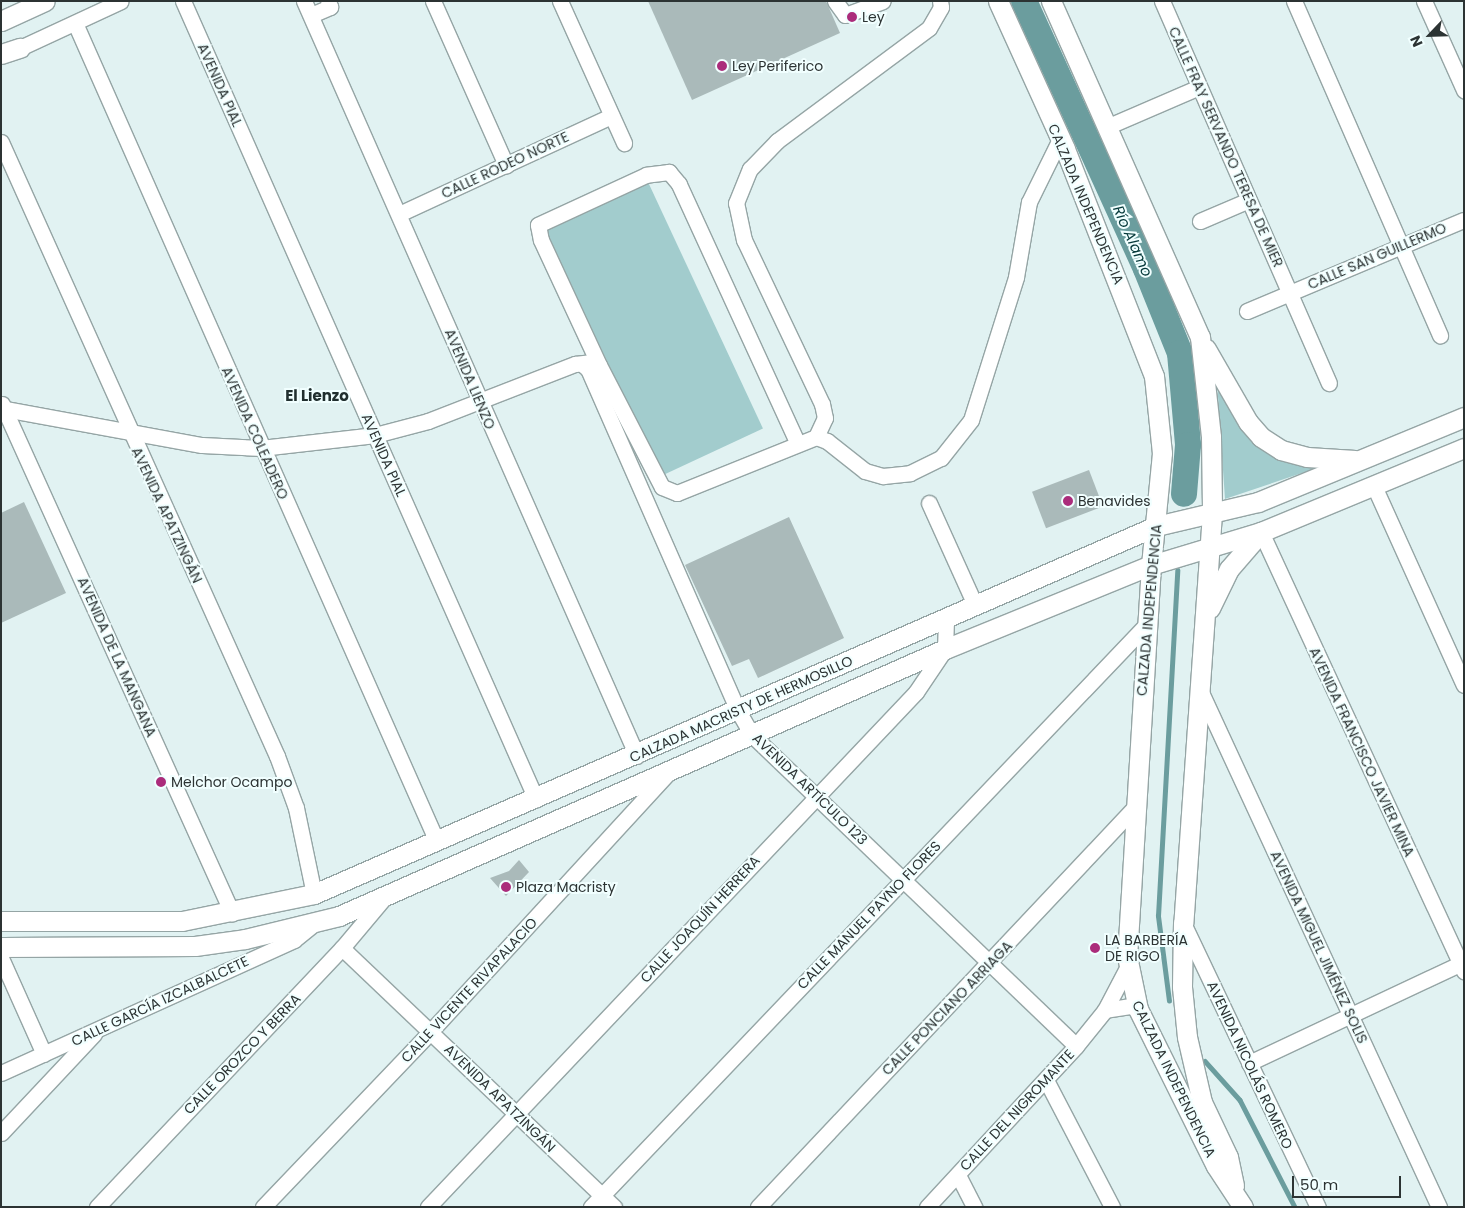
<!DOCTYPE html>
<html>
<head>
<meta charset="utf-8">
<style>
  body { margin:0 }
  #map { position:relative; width:1465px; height:1208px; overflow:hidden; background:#e1f2f2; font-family:Poppins,sans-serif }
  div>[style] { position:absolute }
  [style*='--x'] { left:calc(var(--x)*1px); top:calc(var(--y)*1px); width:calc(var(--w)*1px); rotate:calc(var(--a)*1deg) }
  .green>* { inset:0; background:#a2cccd; transform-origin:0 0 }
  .stream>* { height:4.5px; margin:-2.25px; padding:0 2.25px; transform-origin:2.25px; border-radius:2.25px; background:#6b9d9e }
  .river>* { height:26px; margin:-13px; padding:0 13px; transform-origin:13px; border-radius:13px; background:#6b9d9e }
  .building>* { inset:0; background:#aababa; transform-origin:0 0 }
  .roads { filter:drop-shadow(1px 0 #95a5a5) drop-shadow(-1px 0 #95a5a5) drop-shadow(0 1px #95a5a5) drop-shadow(0 -1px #95a5a5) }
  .minor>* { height:15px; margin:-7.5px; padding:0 7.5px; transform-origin:7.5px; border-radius:7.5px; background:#fff }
  .major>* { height:19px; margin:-9.5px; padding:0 9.5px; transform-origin:9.5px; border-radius:9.5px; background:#fff }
  .dots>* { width:14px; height:14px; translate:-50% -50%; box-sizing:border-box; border:2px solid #f1ffff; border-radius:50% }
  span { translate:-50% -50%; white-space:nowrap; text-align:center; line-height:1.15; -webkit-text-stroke:4px #f1ffff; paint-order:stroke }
  .poi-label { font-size:14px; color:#2c3333 }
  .left { translate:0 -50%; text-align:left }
  .street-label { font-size:14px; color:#2c3333 }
  .water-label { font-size:15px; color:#05393a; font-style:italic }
  .neighbourhood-label { font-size:15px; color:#212f2f; font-weight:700 }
  .frame { position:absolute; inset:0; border:2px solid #2c3333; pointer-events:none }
  .north { position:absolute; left:1405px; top:10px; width:50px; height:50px; -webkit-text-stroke:4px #f1ffff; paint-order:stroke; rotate:246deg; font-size:14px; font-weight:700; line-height:20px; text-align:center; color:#2c3333 }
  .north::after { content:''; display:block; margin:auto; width:18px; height:22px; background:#2c3333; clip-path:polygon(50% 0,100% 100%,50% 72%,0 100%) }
  .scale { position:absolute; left:1292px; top:1176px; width:109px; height:22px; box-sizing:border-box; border:2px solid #2c3333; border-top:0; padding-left:6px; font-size:15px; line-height:18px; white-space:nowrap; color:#2c3333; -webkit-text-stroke:4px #f1ffff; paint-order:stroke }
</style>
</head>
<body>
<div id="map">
  <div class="green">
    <i style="left:648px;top:182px;width:272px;height:113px;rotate:65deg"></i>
    <i style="clip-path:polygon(1217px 382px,1256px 446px,1323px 466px,1225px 499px)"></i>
  </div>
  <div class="stream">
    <i style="--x:1169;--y:1001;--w:86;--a:-97.4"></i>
    <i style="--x:1158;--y:916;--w:346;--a:-86.8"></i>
    <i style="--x:1205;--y:1061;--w:52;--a:48.1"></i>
    <i style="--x:1240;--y:1100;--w:120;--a:62.8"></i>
  </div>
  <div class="river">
    <i style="--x:1024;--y:1;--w:294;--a:65.5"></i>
    <i style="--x:1146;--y:269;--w:91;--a:68"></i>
    <i style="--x:1180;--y:353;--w:92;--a:85"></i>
    <i style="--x:1188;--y:445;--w:49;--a:94.7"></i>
  </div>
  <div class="building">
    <i style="clip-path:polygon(648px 1px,826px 1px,840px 33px,692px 100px)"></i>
    <i style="left:1089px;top:470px;width:39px;height:61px;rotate:69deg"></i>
    <i style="clip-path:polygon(24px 502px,66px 593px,1px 623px,1px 513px)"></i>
    <i style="clip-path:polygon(789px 517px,844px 638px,758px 678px,749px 659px,732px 666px,685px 565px)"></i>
    <i style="clip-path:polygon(519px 860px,529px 872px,506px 896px,490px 878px,509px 871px)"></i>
  </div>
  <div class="roads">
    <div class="minor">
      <i style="--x:183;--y:1;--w:873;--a:66.14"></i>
      <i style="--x:304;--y:1;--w:825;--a:66.2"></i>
      <i style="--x:433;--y:1;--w:180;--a:66"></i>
      <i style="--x:560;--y:1;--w:156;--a:65.7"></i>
      <i style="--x:835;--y:1;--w:17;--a:54"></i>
      <i style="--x:845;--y:15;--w:40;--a:-20.2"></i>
      <i style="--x:1162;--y:1;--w:417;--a:66.4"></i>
      <i style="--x:1294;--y:1;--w:365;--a:66.4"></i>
      <i style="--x:1424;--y:1;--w:98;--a:65.8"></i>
      <i style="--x:311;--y:15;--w:21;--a:-23"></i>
      <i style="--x:330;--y:7;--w:6;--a:-108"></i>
      <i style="--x:75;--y:23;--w:895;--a:66.15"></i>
      <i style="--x:9;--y:53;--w:123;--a:-24.9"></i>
      <i style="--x:1109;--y:126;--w:98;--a:-23.4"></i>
      <i style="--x:1;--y:142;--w:673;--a:65.8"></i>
      <i style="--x:277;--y:756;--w:55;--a:69.9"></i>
      <i style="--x:296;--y:808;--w:88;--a:78.2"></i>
      <i style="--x:399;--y:214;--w:234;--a:-24.8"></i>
      <i style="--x:1200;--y:221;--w:53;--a:-23.2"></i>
      <i style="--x:1247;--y:311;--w:235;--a:-22.8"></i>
      <i style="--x:582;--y:364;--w:8;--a:40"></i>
      <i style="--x:588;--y:369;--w:371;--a:66.3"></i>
      <i style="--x:737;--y:709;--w:30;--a:60"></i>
      <i style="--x:752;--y:735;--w:449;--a:43.8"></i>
      <i style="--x:2;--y:404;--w:559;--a:65.68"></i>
      <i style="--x:5;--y:409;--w:200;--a:10.4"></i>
      <i style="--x:202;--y:445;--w:59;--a:2.9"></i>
      <i style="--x:261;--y:448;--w:115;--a:-6.5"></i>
      <i style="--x:375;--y:435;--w:55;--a:-14.8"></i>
      <i style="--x:428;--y:421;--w:158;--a:-21.2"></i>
      <i style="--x:575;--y:364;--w:17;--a:-7"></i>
      <i style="--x:816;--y:437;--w:21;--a:-65"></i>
      <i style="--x:825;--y:418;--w:14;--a:-102"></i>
      <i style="--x:822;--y:404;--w:182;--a:-115.4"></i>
      <i style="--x:744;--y:240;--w:38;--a:-102"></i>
      <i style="--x:736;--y:203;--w:37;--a:-68"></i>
      <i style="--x:750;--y:169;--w:39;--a:-46"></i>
      <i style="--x:777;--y:141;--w:189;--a:-36.6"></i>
      <i style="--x:929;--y:28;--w:24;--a:-60"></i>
      <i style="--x:941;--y:7;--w:6;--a:-99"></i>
      <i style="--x:797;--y:442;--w:284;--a:-114.6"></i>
      <i style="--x:679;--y:184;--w:16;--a:-130"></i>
      <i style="--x:669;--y:172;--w:23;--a:173"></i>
      <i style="--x:646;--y:175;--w:119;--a:155.2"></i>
      <i style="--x:538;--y:225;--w:15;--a:79"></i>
      <i style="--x:541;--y:240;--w:138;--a:65.1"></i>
      <i style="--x:599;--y:365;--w:137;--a:62.7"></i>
      <i style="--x:662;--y:487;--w:16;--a:22"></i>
      <i style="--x:677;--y:493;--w:150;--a:-21.9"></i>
      <i style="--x:816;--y:437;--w:12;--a:20"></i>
      <i style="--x:827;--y:441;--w:48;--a:38.3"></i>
      <i style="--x:865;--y:471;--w:19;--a:16"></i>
      <i style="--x:883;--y:476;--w:27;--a:-6"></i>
      <i style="--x:910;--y:473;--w:34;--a:-26"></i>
      <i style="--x:941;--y:458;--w:48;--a:-51.7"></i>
      <i style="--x:971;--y:420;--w:150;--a:-72.5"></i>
      <i style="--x:1016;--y:277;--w:76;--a:-80.2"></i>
      <i style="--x:1029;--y:202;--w:70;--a:-63.8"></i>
      <i style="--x:1374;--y:486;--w:218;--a:65.7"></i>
      <i style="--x:929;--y:503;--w:112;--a:65.7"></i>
      <i style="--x:1261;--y:532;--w:484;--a:65.2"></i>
      <i style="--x:1199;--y:688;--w:572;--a:65.18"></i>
      <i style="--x:1183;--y:923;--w:314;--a:64.6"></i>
      <i style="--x:342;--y:948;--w:376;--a:43.6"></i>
      <i style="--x:1;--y:958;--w:105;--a:65.9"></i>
      <i style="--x:1105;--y:1010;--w:31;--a:-9"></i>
      <i style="--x:1249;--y:1063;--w:238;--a:-25.2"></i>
      <i style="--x:1;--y:1073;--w:322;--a:-24.4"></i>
      <i style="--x:294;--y:940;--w:27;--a:-39"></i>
      <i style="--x:1046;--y:1080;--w:143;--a:62.5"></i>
      <i style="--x:1;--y:1133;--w:136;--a:-46.8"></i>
      <i style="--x:958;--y:1175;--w:36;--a:63"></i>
      <i style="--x:97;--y:1207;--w:357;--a:-46.6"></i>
      <i style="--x:342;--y:948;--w:65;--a:-50"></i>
      <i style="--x:263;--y:1207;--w:242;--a:-46.3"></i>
      <i style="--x:430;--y:1032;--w:352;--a:-47.4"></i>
      <i style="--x:428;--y:1207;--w:709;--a:-46.54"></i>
      <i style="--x:916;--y:692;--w:52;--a:-56"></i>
      <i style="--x:945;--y:649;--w:31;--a:-88"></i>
      <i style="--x:591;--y:1207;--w:806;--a:-46.36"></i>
      <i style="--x:758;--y:1207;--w:548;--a:-46.7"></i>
      <i style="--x:927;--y:1207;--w:219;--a:-47.2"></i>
      <i style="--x:1076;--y:1046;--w:46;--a:-51.1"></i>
      <i style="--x:1105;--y:1010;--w:50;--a:-62.4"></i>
    </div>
    <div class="major">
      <i style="--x:998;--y:1;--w:162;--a:65.6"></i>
      <i style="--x:1065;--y:149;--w:244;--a:68.6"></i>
      <i style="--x:1154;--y:376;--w:77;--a:84.1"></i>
      <i style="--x:1162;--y:453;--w:113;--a:95.6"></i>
      <i style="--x:1151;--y:565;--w:392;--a:93.5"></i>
      <i style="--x:1127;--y:956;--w:54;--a:78.3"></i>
      <i style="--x:1138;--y:1009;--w:175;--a:63.6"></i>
      <i style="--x:1216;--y:1166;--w:49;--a:56.6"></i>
      <i style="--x:1051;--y:1;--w:368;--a:66.1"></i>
      <i style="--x:1200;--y:337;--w:101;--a:83.7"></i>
      <i style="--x:1211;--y:437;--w:76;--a:89.2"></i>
      <i style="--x:1212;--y:513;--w:411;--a:94"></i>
      <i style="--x:1183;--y:923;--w:64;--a:90.9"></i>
      <i style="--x:1182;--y:987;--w:50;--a:84.3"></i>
      <i style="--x:1187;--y:1037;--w:67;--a:77"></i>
      <i style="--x:1202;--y:1102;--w:61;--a:64.7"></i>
      <i style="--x:1228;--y:1157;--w:29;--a:78"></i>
      <i style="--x:1;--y:21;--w:48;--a:-24.4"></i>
      <i style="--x:1;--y:54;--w:20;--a:-18"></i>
      <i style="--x:1206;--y:349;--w:84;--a:60.1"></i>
      <i style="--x:1248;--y:422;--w:20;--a:49"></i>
      <i style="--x:1261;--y:437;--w:24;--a:33"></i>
      <i style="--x:1281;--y:450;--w:27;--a:15"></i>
      <i style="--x:1307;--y:457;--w:48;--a:3.6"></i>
      <i style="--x:1210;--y:608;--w:43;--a:-64"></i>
      <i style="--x:1229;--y:569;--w:49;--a:-49.1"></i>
      <i style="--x:1;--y:921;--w:181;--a:0"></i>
      <i style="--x:182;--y:921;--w:135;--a:-11.6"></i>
      <i style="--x:314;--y:894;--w:919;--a:-23.61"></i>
      <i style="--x:1156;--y:526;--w:105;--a:-13.2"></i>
      <i style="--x:1258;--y:502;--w:223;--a:-22.4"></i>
      <i style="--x:1;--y:947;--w:194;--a:-0.3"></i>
      <i style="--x:195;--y:946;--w:50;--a:-8"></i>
      <i style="--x:245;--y:939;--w:97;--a:-13.7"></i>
      <i style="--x:339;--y:916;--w:662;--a:-23.78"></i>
      <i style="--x:945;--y:649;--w:222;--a:-22.2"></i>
      <i style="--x:1151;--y:565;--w:115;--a:-16.7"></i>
      <i style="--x:1261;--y:532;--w:220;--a:-22.5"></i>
    </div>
  </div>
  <div class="dots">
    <i style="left:852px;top:17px;background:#ab2c7b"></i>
    <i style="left:722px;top:66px;background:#ab2c7b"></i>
    <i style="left:1068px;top:501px;background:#ab2c7b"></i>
    <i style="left:161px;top:782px;background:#ab2c7b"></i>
    <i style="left:506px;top:887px;background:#ab2c7b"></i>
    <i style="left:1095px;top:948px;background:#ab2c7b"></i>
  </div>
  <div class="poi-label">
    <span class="left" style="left:862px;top:17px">Ley</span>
    <span class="left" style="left:732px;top:66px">Ley Periferico</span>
    <span class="left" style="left:1078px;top:501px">Benavides</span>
    <span class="left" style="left:171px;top:782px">Melchor Ocampo</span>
    <span class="left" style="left:516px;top:887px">Plaza Macristy</span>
    <span class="left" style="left:1105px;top:948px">LA BARBERÍA<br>DE RIGO</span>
  </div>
  <div class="street-label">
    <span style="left:220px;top:85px;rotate:66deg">AVENIDA PIAL</span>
    <span style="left:1226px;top:147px;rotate:66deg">CALLE FRAY SERVANDO TERESA DE MIER</span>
    <span style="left:505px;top:165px;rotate:-25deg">CALLE RODEO NORTE</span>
    <span style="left:1086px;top:204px;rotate:67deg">CALZADA INDEPENDENCIA</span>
    <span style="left:1377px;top:256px;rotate:-23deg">CALLE SAN GUILLERMO</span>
    <span style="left:470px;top:379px;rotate:67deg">AVENIDA LIENZO</span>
    <span style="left:255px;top:433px;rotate:66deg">AVENIDA COLEADERO</span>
    <span style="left:384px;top:455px;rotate:66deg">AVENIDA PIAL</span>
    <span style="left:167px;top:515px;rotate:65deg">AVENIDA APATZINGÁN</span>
    <span style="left:1149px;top:610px;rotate:-85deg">CALZADA INDEPENDENCIA</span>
    <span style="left:117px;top:657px;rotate:66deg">AVENIDA DE LA MANGANA</span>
    <span style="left:741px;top:709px;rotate:-24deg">CALZADA MACRISTY DE HERMOSILLO</span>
    <span style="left:1362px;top:752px;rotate:65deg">AVENIDA FRANCISCO JAVIER MINA</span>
    <span style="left:810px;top:789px;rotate:44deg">AVENIDA ARTÍCULO 123</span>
    <span style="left:869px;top:915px;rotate:-46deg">CALLE MANUEL PAYNO FLORES</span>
    <span style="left:700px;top:919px;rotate:-47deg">CALLE JOAQUÍN HERRERA</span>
    <span style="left:1319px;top:947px;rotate:65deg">AVENIDA MIGUEL JIMÉNEZ SOLIS</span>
    <span style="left:469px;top:990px;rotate:-47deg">CALLE VICENTE RIVAPALACIO</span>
    <span style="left:160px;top:1001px;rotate:-25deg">CALLE GARCÍA IZCALBALCETE</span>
    <span style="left:947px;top:1008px;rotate:-46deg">CALLE PONCIANO ARRIAGA</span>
    <span style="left:242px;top:1054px;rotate:-46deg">CALLE OROZCO Y BERRA</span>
    <span style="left:1250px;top:1065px;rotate:65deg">AVENIDA NICOLÁS ROMERO</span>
    <span style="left:1174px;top:1079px;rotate:64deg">CALZADA INDEPENDENCIA</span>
    <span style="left:500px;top:1098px;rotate:44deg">AVENIDA APATZINGÁN</span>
    <span style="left:1017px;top:1110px;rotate:-47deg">CALLE DEL NIGROMANTE</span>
  </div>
  <div class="water-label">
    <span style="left:1133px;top:241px;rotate:66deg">Río Alamo</span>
  </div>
  <div class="neighbourhood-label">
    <span style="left:317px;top:396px">El Lienzo</span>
  </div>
  <div class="frame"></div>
  <div class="north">N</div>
  <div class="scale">50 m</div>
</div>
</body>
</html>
